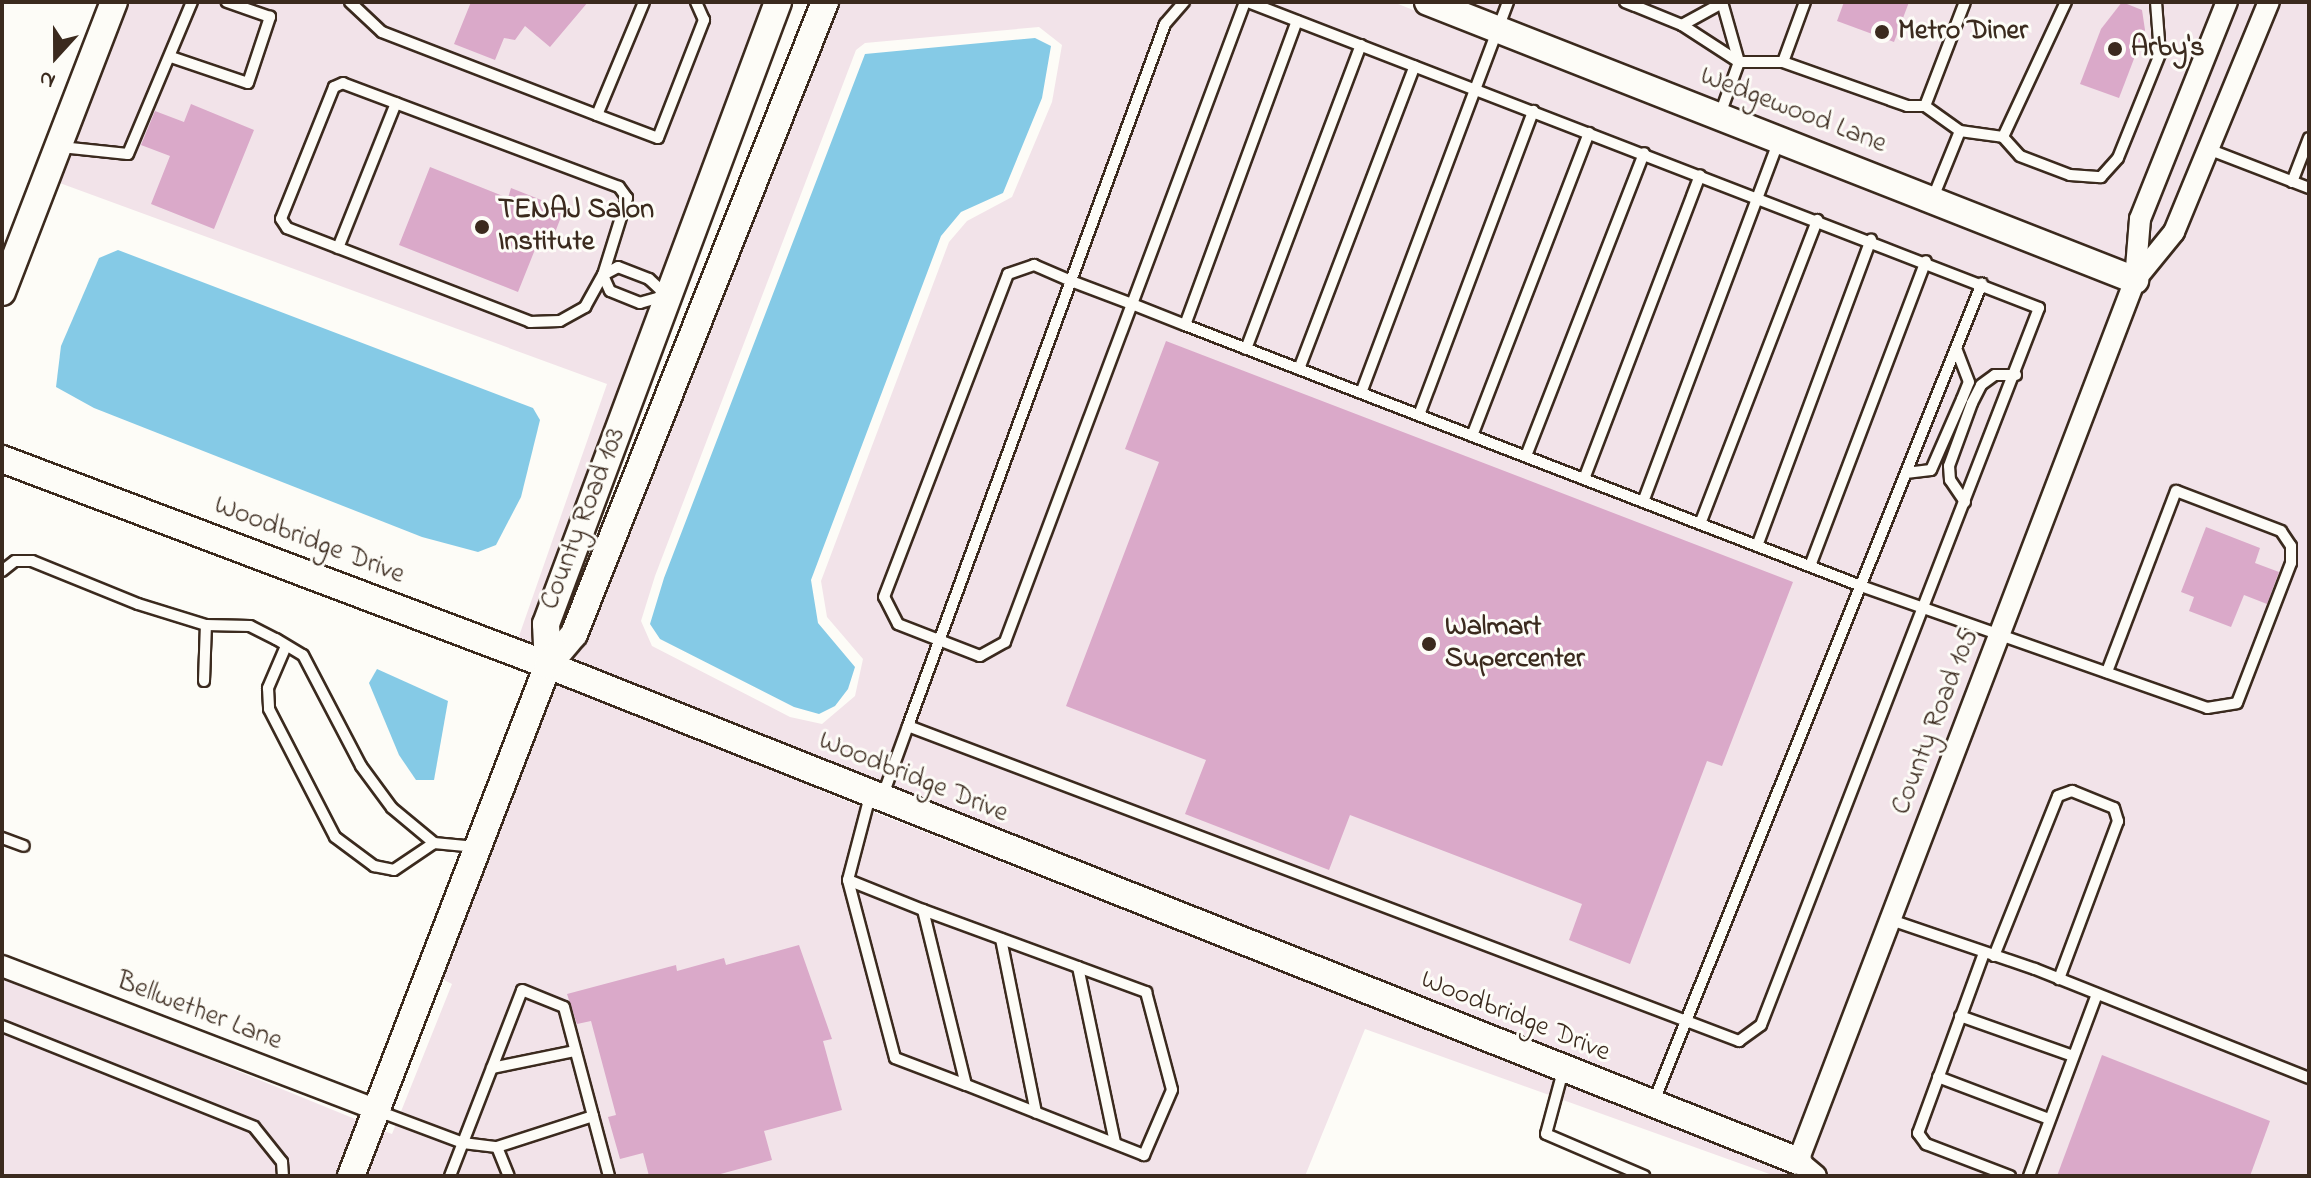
<!DOCTYPE html>
<html>
<head>
<meta charset="utf-8">
<style>
  body { margin:0 }
  #map { position:relative; width:2311px; height:1178px; overflow:hidden; background:#fdfcf7; font-family:"Indie Flower",sans-serif }
  div>[style] { position:absolute }
  [style*='--x'] { left:calc(var(--x)*1px); top:calc(var(--y)*1px); width:calc(var(--w)*1px); rotate:calc(var(--a)*1deg) }
  .built>* { inset:0; background:#f2e3e9 }
  .water>* { inset:0; background:#85cae6 }
  .building>* { inset:0; background:#daa9c9 }
  .roads { filter:drop-shadow(2px 0 #3b2a1e) drop-shadow(-2px 0 #3b2a1e) drop-shadow(0 2px #3b2a1e) drop-shadow(0 -2px #3b2a1e) }
  .service>* { height:10px; margin:-5px; padding:0 5px; transform-origin:5px; border-radius:5px; background:#fdfcf7 }
  .minor>* { height:20px; margin:-10px; padding:0 10px; transform-origin:10px; border-radius:10px; background:#fdfcf7 }
  .tertiary>* { height:26px; margin:-13px; padding:0 13px; transform-origin:13px; border-radius:13px; background:#fdfcf7 }
  .dots>* { width:22px; height:22px; translate:-50% -50%; box-sizing:border-box; border:4px solid #fdfcf7; border-radius:50% }
  span { translate:-50% -50%; white-space:nowrap; text-align:center; line-height:1.15; -webkit-text-stroke:6px #fdfcf7; paint-order:stroke }
  .poi-label { font-size:28px; color:#3b2a1e; font-weight:700 }
  .left { translate:0 -50%; text-align:left }
  .street-label { font-size:28px; color:#3b2a1e }
  .frame { position:absolute; inset:0; border:4px solid #3b2a1e; pointer-events:none }
  .north { position:absolute; left:16px; top:16px; width:80px; height:80px; -webkit-text-stroke:6px #fdfcf7; paint-order:stroke; rotate:201deg; font-size:22px; font-weight:700; line-height:32px; text-align:center; color:#3b2a1e }
  .north::after { content:''; display:block; margin:auto; width:28px; height:36px; background:#3b2a1e; clip-path:polygon(50% 0,100% 100%,50% 72%,0 100%) }
</style>
</head>
<body>
<div id="map">
  <div class="built">
    <i style="clip-path:polygon(126px 2px,766px 2px,535px 620px,535px 646px,518px 639px,607px 384px,57px 182px)"></i>
    <i style="clip-path:polygon(evenodd,837px 2px,1393px 2px,2141px 296px,2150px 272px,1464px 2px,2309px 2px,2309px 1176px,1805px 1176px,1813px 1153px,568px 659px,837px 2px,1039px 27px,1062px 45px,1052px 102px,1012px 197px,967px 221px,949px 242px,821px 581px,827px 617px,863px 659px,855px 696px,822px 724px,790px 717px,652px 646px,641px 621px,655px 576px,856px 50px,865px 43px,1039px 27px)"></i>
    <i style="clip-path:polygon(554px 681px,876px 813px,1800px 1176px,1775px 1176px,1365px 1029px,1305px 1176px,364px 1176px,381px 1130px,392px 1134px,452px 984px,440px 978px)"></i>
    <i style="clip-path:polygon(2px 975px,360px 1121px,339px 1176px,2px 1176px)"></i>
  </div>
  <div class="water">
    <i style="clip-path:polygon(1035px 38px,1051px 46px,1042px 98px,1003px 193px,961px 212px,941px 236px,811px 580px,818px 623px,855px 667px,848px 689px,835px 706px,819px 714px,794px 707px,660px 639px,650px 624px,664px 578px,865px 54px)"></i>
    <i style="clip-path:polygon(118px 250px,533px 408px,540px 420px,521px 497px,496px 545px,478px 552px,422px 537px,94px 408px,56px 387px,61px 346px,99px 258px)"></i>
    <i style="clip-path:polygon(377px 669px,448px 701px,434px 780px,416px 780px,399px 755px,369px 683px)"></i>
  </div>
  <div class="building">
    <i style="clip-path:polygon(471px 2px,588px 2px,550px 47px,525px 26px,515px 40px,504px 38px,495px 60px,454px 44px)"></i>
    <i style="clip-path:polygon(1844px 2px,1909px 2px,1894px 42px,1837px 21px)"></i>
    <i style="clip-path:polygon(2122px 2px,2142px 10px,2145px 30px,2119px 98px,2080px 84px,2101px 29px)"></i>
    <i style="clip-path:polygon(191px 104px,254px 130px,214px 229px,151px 204px,170px 156px,141px 145px,155px 111px,184px 122px)"></i>
    <i style="clip-path:polygon(430px 167px,508px 198px,511px 188px,564px 209px,548px 251px,536px 247px,518px 292px,399px 245px)"></i>
    <i style="clip-path:polygon(1166px 341px,1793px 582px,1722px 766px,1707px 761px,1630px 964px,1569px 940px,1582px 904px,1350px 815px,1329px 870px,1185px 814px,1206px 760px,1066px 706px,1159px 462px,1125px 449px)"></i>
    <i style="clip-path:polygon(2206px 527px,2260px 548px,2255px 563px,2279px 572px,2267px 604px,2244px 595px,2231px 627px,2189px 611px,2194px 597px,2181px 592px)"></i>
    <i style="clip-path:polygon(799px 945px,832px 1039px,823px 1041px,842px 1110px,764px 1131px,772px 1160px,713px 1176px,649px 1176px,643px 1153px,620px 1159px,608px 1117px,616px 1115px,591px 1021px,577px 1024px,567px 994px,676px 965px,677px 971px,724px 958px,726px 965px)"></i>
    <i style="clip-path:polygon(2102px 1055px,2270px 1121px,2250px 1176px,2057px 1176px)"></i>
  </div>
  <div class="roads">
    <div class="service">
      <i style="--x:350;--y:2;--w:44;--a:43.2"></i>
      <i style="--x:382;--y:32;--w:230;--a:21.1"></i>
      <i style="--x:597;--y:115;--w:122;--a:-67.4"></i>
      <i style="--x:1184;--y:2;--w:29;--a:131"></i>
      <i style="--x:1165;--y:24;--w:748;--a:110.11"></i>
      <i style="--x:908;--y:726;--w:889;--a:20.76"></i>
      <i style="--x:1739;--y:1041;--w:27;--a:-36"></i>
      <i style="--x:1761;--y:1025;--w:769;--a:-68.81"></i>
      <i style="--x:2039;--y:308;--w:848;--a:-158.85"></i>
      <i style="--x:1245;--y:2;--w:322;--a:110.5"></i>
      <i style="--x:1132;--y:304;--w:361;--a:110.6"></i>
      <i style="--x:1005;--y:642;--w:29;--a:151"></i>
      <i style="--x:980;--y:656;--w:88;--a:-158.7"></i>
      <i style="--x:898;--y:624;--w:30;--a:-117"></i>
      <i style="--x:884;--y:597;--w:346;--a:-69"></i>
      <i style="--x:1008;--y:274;--w:28;--a:-19"></i>
      <i style="--x:1034;--y:265;--w:40;--a:23.4"></i>
      <i style="--x:1071;--y:281;--w:65;--a:20.7"></i>
      <i style="--x:1132;--y:304;--w:57;--a:21.6"></i>
      <i style="--x:1185;--y:325;--w:725;--a:21.11"></i>
      <i style="--x:1861;--y:586;--w:367;--a:19.4"></i>
      <i style="--x:2207;--y:708;--w:30;--a:-9"></i>
      <i style="--x:2237;--y:703;--w:150;--a:-68.9"></i>
      <i style="--x:2291;--y:563;--w:17;--a:-90"></i>
      <i style="--x:2291;--y:546;--w:18;--a:-124"></i>
      <i style="--x:2281;--y:531;--w:112;--a:-159.1"></i>
      <i style="--x:2176;--y:491;--w:194;--a:110.9"></i>
      <i style="--x:1625;--y:2;--w:61;--a:22"></i>
      <i style="--x:1682;--y:25;--w:68;--a:33"></i>
      <i style="--x:1722;--y:2;--w:62;--a:74.2"></i>
      <i style="--x:1682;--y:25;--w:46;--a:-28.8"></i>
      <i style="--x:171;--y:57;--w:81;--a:18.7"></i>
      <i style="--x:248;--y:83;--w:70;--a:-71.6"></i>
      <i style="--x:270;--y:17;--w:46;--a:-160.8"></i>
      <i style="--x:1783;--y:62;--w:132;--a:19.5"></i>
      <i style="--x:1907;--y:106;--w:18;--a:0"></i>
      <i style="--x:1925;--y:106;--w:43;--a:35.5"></i>
      <i style="--x:1960;--y:131;--w:43;--a:7.9"></i>
      <i style="--x:2003;--y:137;--w:149;--a:-65"></i>
      <i style="--x:1925;--y:106;--w:111;--a:-69"></i>
      <i style="--x:597;--y:115;--w:65;--a:20.7"></i>
      <i style="--x:658;--y:138;--w:127;--a:-68.7"></i>
      <i style="--x:704;--y:20;--w:20;--a:-114"></i>
      <i style="--x:1719;--y:117;--w:59;--a:-70"></i>
      <i style="--x:1739;--y:62;--w:44;--a:0"></i>
      <i style="--x:1783;--y:62;--w:64;--a:-69.9"></i>
      <i style="--x:2003;--y:137;--w:25;--a:48"></i>
      <i style="--x:2020;--y:156;--w:53;--a:20.8"></i>
      <i style="--x:2070;--y:175;--w:31;--a:4"></i>
      <i style="--x:2101;--y:177;--w:25;--a:-48"></i>
      <i style="--x:2118;--y:158;--w:112;--a:-68"></i>
      <i style="--x:2160;--y:54;--w:52;--a:-94.4"></i>
      <i style="--x:61;--y:147;--w:67;--a:6"></i>
      <i style="--x:128;--y:154;--w:165;--a:-67.2"></i>
      <i style="--x:2208;--y:149;--w:108;--a:21.1"></i>
      <i style="--x:2292;--y:182;--w:47;--a:-68.9"></i>
      <i style="--x:1932;--y:200;--w:74;--a:-67.9"></i>
      <i style="--x:338;--y:248;--w:156;--a:-68.2"></i>
      <i style="--x:664;--y:296;--w:25;--a:164"></i>
      <i style="--x:640;--y:303;--w:32;--a:-158"></i>
      <i style="--x:610;--y:291;--w:17;--a:-114"></i>
      <i style="--x:603;--y:275;--w:81;--a:-72.7"></i>
      <i style="--x:627;--y:198;--w:14;--a:-126"></i>
      <i style="--x:619;--y:187;--w:295;--a:-159.4"></i>
      <i style="--x:343;--y:83;--w:10;--a:156"></i>
      <i style="--x:334;--y:87;--w:142;--a:111.9"></i>
      <i style="--x:281;--y:219;--w:11;--a:56"></i>
      <i style="--x:287;--y:228;--w:261;--a:21.1"></i>
      <i style="--x:530;--y:322;--w:30;--a:-2"></i>
      <i style="--x:560;--y:321;--w:29;--a:-29"></i>
      <i style="--x:585;--y:307;--w:37;--a:-61"></i>
      <i style="--x:603;--y:275;--w:17;--a:-28"></i>
      <i style="--x:618;--y:267;--w:33;--a:21"></i>
      <i style="--x:649;--y:279;--w:22;--a:43"></i>
      <i style="--x:1185;--y:325;--w:324;--a:-69.8"></i>
      <i style="--x:1246;--y:349;--w:325;--a:-69.3"></i>
      <i style="--x:1299;--y:369;--w:324;--a:-69.1"></i>
      <i style="--x:1361;--y:393;--w:418;--a:-69.4"></i>
      <i style="--x:1419;--y:415;--w:325;--a:-69.4"></i>
      <i style="--x:1472;--y:436;--w:325;--a:-68.9"></i>
      <i style="--x:1526;--y:456;--w:325;--a:-68.7"></i>
      <i style="--x:1906;--y:473;--w:25;--a:-7"></i>
      <i style="--x:1931;--y:470;--w:77;--a:-66.4"></i>
      <i style="--x:1962;--y:399;--w:18;--a:-68"></i>
      <i style="--x:1969;--y:382;--w:36;--a:-111"></i>
      <i style="--x:1584;--y:479;--w:325;--a:-69.1"></i>
      <i style="--x:1643;--y:502;--w:387;--a:-69.4"></i>
      <i style="--x:1965;--y:502;--w:27;--a:-124"></i>
      <i style="--x:1950;--y:480;--w:14;--a:-94"></i>
      <i style="--x:1949;--y:466;--w:67;--a:-69.9"></i>
      <i style="--x:1972;--y:403;--w:20;--a:-63"></i>
      <i style="--x:1981;--y:385;--w:17;--a:-36"></i>
      <i style="--x:1995;--y:375;--w:21;--a:0"></i>
      <i style="--x:1700;--y:524;--w:326;--a:-68.9"></i>
      <i style="--x:1757;--y:546;--w:327;--a:-69.6"></i>
      <i style="--x:1810;--y:566;--w:326;--a:-69.2"></i>
      <i style="--x:2;--y:571;--w:16;--a:-38"></i>
      <i style="--x:15;--y:561;--w:17;--a:0"></i>
      <i style="--x:32;--y:561;--w:114;--a:22.1"></i>
      <i style="--x:138;--y:604;--w:71;--a:17.2"></i>
      <i style="--x:206;--y:625;--w:44;--a:1.3"></i>
      <i style="--x:250;--y:626;--w:29;--a:27"></i>
      <i style="--x:276;--y:639;--w:31;--a:31"></i>
      <i style="--x:303;--y:655;--w:125;--a:62.4"></i>
      <i style="--x:361;--y:766;--w:52;--a:53.6"></i>
      <i style="--x:392;--y:808;--w:55;--a:39.8"></i>
      <i style="--x:434;--y:843;--w:42;--a:5.4"></i>
      <i style="--x:286;--y:646;--w:46;--a:113.2"></i>
      <i style="--x:268;--y:688;--w:21;--a:87"></i>
      <i style="--x:269;--y:709;--w:144;--a:62.7"></i>
      <i style="--x:335;--y:837;--w:49;--a:36.6"></i>
      <i style="--x:374;--y:866;--w:20;--a:11"></i>
      <i style="--x:394;--y:870;--w:48;--a:-34"></i>
      <i style="--x:204;--y:681;--w:56;--a:-88"></i>
      <i style="--x:883;--y:795;--w:73;--a:-70.1"></i>
      <i style="--x:2;--y:838;--w:23;--a:20"></i>
      <i style="--x:848;--y:880;--w:81;--a:21.8"></i>
      <i style="--x:923;--y:910;--w:180;--a:76.2"></i>
      <i style="--x:966;--y:1085;--w:76;--a:-159.2"></i>
      <i style="--x:895;--y:1058;--w:184;--a:-104.8"></i>
      <i style="--x:848;--y:880;--w:87;--a:-75.3"></i>
      <i style="--x:923;--y:910;--w:238;--a:20.2"></i>
      <i style="--x:1146;--y:992;--w:101;--a:75.1"></i>
      <i style="--x:1172;--y:1090;--w:71;--a:113.3"></i>
      <i style="--x:1144;--y:1155;--w:191;--a:-158.5"></i>
      <i style="--x:1891;--y:920;--w:152;--a:18.8"></i>
      <i style="--x:2035;--y:969;--w:295;--a:21.7"></i>
      <i style="--x:1001;--y:939;--w:177;--a:78.6"></i>
      <i style="--x:1984;--y:953;--w:192;--a:110.1"></i>
      <i style="--x:1918;--y:1133;--w:14;--a:54"></i>
      <i style="--x:1926;--y:1144;--w:90;--a:20.9"></i>
      <i style="--x:1994;--y:956;--w:172;--a:-68.2"></i>
      <i style="--x:2058;--y:796;--w:15;--a:-20"></i>
      <i style="--x:2072;--y:791;--w:45;--a:22"></i>
      <i style="--x:2114;--y:808;--w:14;--a:73"></i>
      <i style="--x:2118;--y:821;--w:169;--a:110.5"></i>
      <i style="--x:1078;--y:967;--w:180;--a:78.1"></i>
      <i style="--x:1960;--y:1016;--w:120;--a:19.5"></i>
      <i style="--x:2;--y:1026;--w:271;--a:21.8"></i>
      <i style="--x:254;--y:1127;--w:45;--a:51.3"></i>
      <i style="--x:282;--y:1162;--w:14;--a:86"></i>
      <i style="--x:492;--y:1068;--w:85;--a:-11.6"></i>
      <i style="--x:1563;--y:1071;--w:65;--a:105.1"></i>
      <i style="--x:1546;--y:1134;--w:107;--a:23.2"></i>
      <i style="--x:1938;--y:1077;--w:119;--a:20.7"></i>
      <i style="--x:1654;--y:1101;--w:881;--a:-68.15"></i>
      <i style="--x:378;--y:1111;--w:91;--a:20.6"></i>
      <i style="--x:463;--y:1143;--w:34;--a:7"></i>
      <i style="--x:497;--y:1147;--w:31;--a:68"></i>
      <i style="--x:497;--y:1147;--w:101;--a:-17.9"></i>
      <i style="--x:450;--y:1176;--w:199;--a:-68.8"></i>
      <i style="--x:522;--y:990;--w:45;--a:22"></i>
      <i style="--x:564;--y:1007;--w:175;--a:75.1"></i>
      <i style="--x:2029;--y:1176;--w:194;--a:-69.5"></i>
    </div>
    <div class="minor">
      <i style="--x:2135;--y:280;--w:62;--a:-50.9"></i>
      <i style="--x:2174;--y:232;--w:249;--a:-67.6"></i>
      <i style="--x:2;--y:966;--w:402;--a:21"></i>
      <i style="--x:1816;--y:1176;--w:23;--a:-140"></i>
      <i style="--x:1798;--y:1161;--w:943;--a:-69.07"></i>
      <i style="--x:2135;--y:280;--w:61;--a:-85.3"></i>
      <i style="--x:2140;--y:219;--w:234;--a:-68.2"></i>
    </div>
    <div class="tertiary">
      <i style="--x:1428;--y:2;--w:760;--a:21.47"></i>
      <i style="--x:2;--y:292;--w:311;--a:-68.9"></i>
      <i style="--x:2;--y:459;--w:584;--a:20.67"></i>
      <i style="--x:548;--y:665;--w:1345;--a:21.64"></i>
      <i style="--x:548;--y:665;--w:41;--a:-92.8"></i>
      <i style="--x:546;--y:624;--w:664;--a:-69.54"></i>
      <i style="--x:351;--y:1176;--w:548;--a:-68.92"></i>
      <i style="--x:548;--y:665;--w:40;--a:-50"></i>
      <i style="--x:574;--y:634;--w:680;--a:-68.34"></i>
    </div>
  </div>
  <div class="dots">
    <i style="left:1882px;top:32px;background:#3b2a1e"></i>
    <i style="left:2115px;top:49px;background:#3b2a1e"></i>
    <i style="left:482px;top:227px;background:#3b2a1e"></i>
    <i style="left:1429px;top:644px;background:#3b2a1e"></i>
  </div>
  <div class="poi-label">
    <span class="left" style="left:1898px;top:32px">Metro Diner</span>
    <span class="left" style="left:2131px;top:49px">Arby's</span>
    <span class="left" style="left:498px;top:227px">TENAJ Salon<br>Institute</span>
    <span class="left" style="left:1445px;top:644px">Walmart<br>Supercenter</span>
  </div>
  <div class="street-label">
    <span style="left:1793px;top:111px;rotate:21deg">Wedgewood Lane</span>
    <span style="left:584px;top:519px;rotate:-69deg">County Road 103</span>
    <span style="left:309px;top:541px;rotate:21deg">Woodbridge Drive</span>
    <span style="left:1936px;top:722px;rotate:-69deg">County Road 105</span>
    <span style="left:913px;top:778px;rotate:22deg">Woodbridge Drive</span>
    <span style="left:199px;top:1012px;rotate:21deg">Bellwether Lane</span>
    <span style="left:1515px;top:1017px;rotate:22deg">Woodbridge Drive</span>
  </div>
  <div class="frame"></div>
  <div class="north">N</div>
</div>
</body>
</html>
